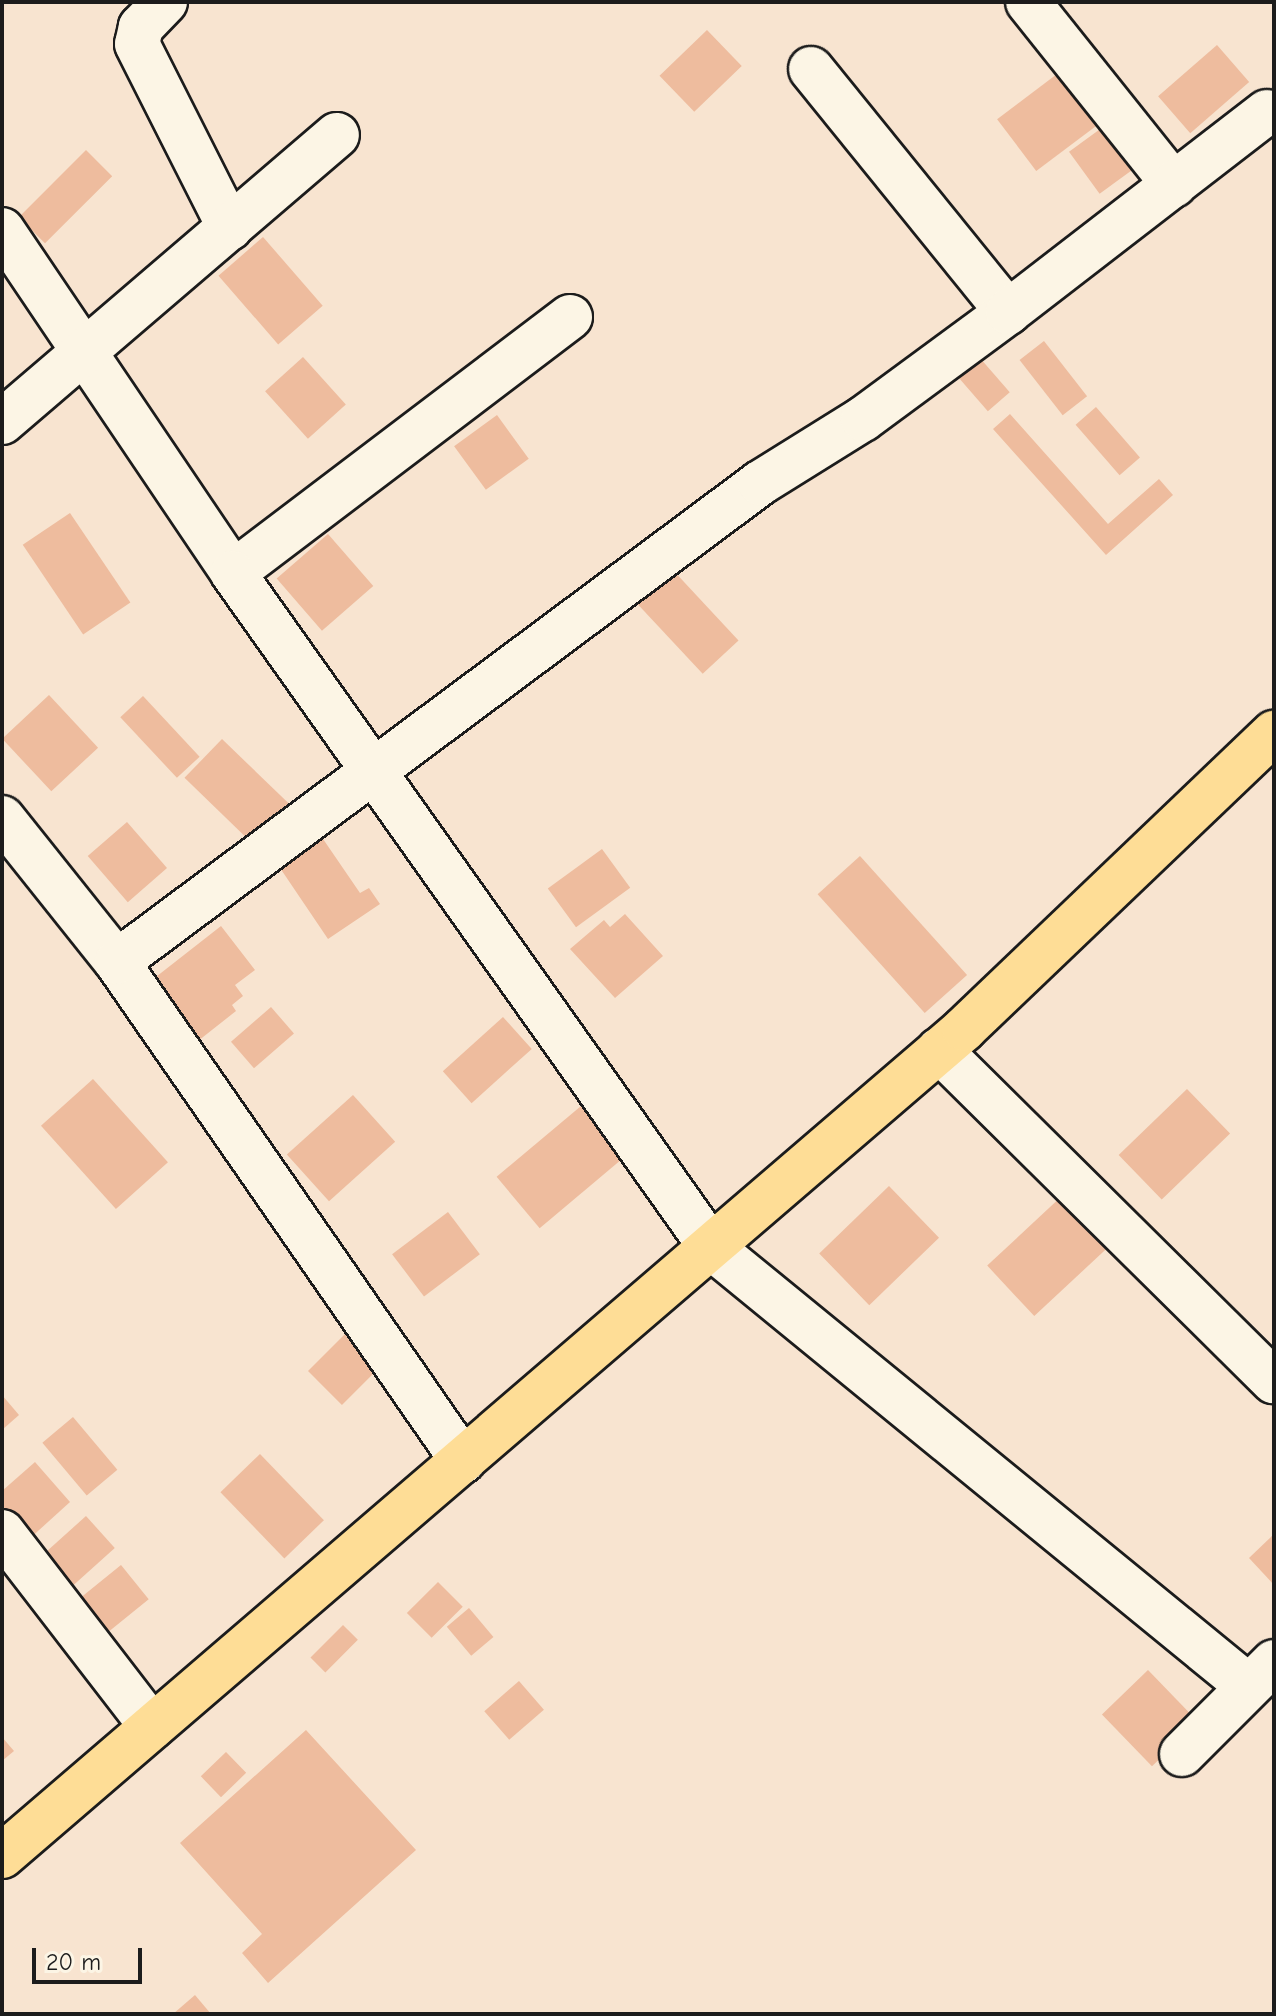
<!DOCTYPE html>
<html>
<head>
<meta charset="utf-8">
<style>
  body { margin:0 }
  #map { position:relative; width:1276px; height:2016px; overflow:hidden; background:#f8e4d0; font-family:"Comic Neue",sans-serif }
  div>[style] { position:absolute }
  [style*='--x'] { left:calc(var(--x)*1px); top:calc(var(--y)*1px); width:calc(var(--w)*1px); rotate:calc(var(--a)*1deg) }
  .building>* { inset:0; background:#eebc9e; transform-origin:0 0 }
  .roads { filter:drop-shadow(2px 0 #1c1c1c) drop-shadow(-2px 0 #1c1c1c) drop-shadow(0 2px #1c1c1c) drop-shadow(0 -2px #1c1c1c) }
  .minor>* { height:44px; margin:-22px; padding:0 22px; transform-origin:22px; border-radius:22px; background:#fcf5e5 }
  .major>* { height:44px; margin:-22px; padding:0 22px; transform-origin:22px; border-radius:22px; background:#fedd96 }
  span { translate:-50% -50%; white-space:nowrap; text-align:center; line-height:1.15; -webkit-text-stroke:8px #fcf5e5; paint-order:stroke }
  .frame { position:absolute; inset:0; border:4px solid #1c1c1c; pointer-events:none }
  .scale { position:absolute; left:32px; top:1948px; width:110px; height:36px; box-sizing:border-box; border:4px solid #1c1c1c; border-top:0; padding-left:10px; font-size:24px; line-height:28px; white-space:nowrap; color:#1c1c1c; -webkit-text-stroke:6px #fcf5e5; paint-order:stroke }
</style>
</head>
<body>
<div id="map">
  <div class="building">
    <i style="left:707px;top:30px;width:50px;height:66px;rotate:46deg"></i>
    <i style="left:1217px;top:45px;width:49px;height:78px;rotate:49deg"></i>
    <i style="left:1061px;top:71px;width:65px;height:80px;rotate:53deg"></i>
    <i style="left:1103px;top:127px;width:52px;height:42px;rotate:54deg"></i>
    <i style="left:86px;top:150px;width:37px;height:95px;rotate:45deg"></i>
    <i style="left:263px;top:237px;width:91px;height:59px;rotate:49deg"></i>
    <i style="left:1044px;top:341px;width:70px;height:31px;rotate:52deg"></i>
    <i style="left:973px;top:350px;width:56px;height:29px;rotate:49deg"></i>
    <i style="left:303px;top:357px;width:64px;height:51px;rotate:48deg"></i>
    <i style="left:1096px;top:407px;width:67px;height:27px;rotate:49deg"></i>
    <i style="clip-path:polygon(1010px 414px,1108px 524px,1159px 479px,1173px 495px,1106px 555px,993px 429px)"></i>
    <i style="left:497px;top:415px;width:54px;height:53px;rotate:54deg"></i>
    <i style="left:70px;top:513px;width:108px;height:57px;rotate:56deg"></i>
    <i style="left:328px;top:534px;width:69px;height:68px;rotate:49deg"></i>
    <i style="left:671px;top:568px;width:99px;height:49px;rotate:47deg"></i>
    <i style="left:49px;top:695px;width:72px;height:64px;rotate:47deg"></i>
    <i style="left:143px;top:696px;width:83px;height:31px;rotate:47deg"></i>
    <i style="left:222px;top:739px;width:107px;height:54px;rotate:44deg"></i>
    <i style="left:127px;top:822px;width:61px;height:52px;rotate:49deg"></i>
    <i style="clip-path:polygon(321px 836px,360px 893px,369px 888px,380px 904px,328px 939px,278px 865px)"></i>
    <i style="left:602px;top:849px;width:48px;height:67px;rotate:54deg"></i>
    <i style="left:860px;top:856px;width:160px;height:57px;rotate:48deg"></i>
    <i style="clip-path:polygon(625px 914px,663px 956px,615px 998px,570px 949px,604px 920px,610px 927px)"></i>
    <i style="clip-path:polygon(221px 926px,255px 970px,235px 985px,243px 996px,232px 1005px,236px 1011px,198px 1041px,152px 980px)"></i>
    <i style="left:271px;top:1007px;width:35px;height:53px;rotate:49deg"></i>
    <i style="left:503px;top:1017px;width:43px;height:81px;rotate:48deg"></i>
    <i style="left:93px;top:1079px;width:112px;height:70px;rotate:48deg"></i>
    <i style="left:1187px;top:1089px;width:62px;height:95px;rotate:46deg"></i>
    <i style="left:353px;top:1095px;width:63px;height:89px;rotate:48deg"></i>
    <i style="left:587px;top:1101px;width:67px;height:118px;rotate:50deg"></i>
    <i style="left:889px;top:1186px;width:72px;height:97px;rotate:46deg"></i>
    <i style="left:1064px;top:1194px;width:69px;height:105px;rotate:47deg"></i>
    <i style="left:448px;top:1212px;width:53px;height:70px;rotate:53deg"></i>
    <i style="left:349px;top:1330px;width:48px;height:58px;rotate:45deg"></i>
    <i style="clip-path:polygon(2px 1395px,19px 1415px,2px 1430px)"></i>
    <i style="left:73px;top:1417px;width:69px;height:40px;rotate:50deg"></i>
    <i style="left:260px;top:1454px;width:92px;height:55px;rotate:46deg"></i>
    <i style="clip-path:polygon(35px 1462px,70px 1502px,27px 1541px,2px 1513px,2px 1491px)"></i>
    <i style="left:86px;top:1516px;width:43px;height:58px;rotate:48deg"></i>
    <i style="clip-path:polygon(1274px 1534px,1274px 1585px,1249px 1558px)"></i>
    <i style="left:121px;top:1565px;width:44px;height:62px;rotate:51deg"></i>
    <i style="left:438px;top:1582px;width:35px;height:44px;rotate:45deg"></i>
    <i style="left:469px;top:1608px;width:38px;height:29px;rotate:50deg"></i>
    <i style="left:343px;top:1625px;width:21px;height:46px;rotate:45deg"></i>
    <i style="left:1148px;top:1670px;width:72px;height:64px;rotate:46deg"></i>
    <i style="left:519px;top:1681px;width:38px;height:46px;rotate:49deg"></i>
    <i style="clip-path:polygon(306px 1730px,416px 1850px,268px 1983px,242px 1953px,262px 1934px,180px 1843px)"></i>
    <i style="clip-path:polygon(2px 1737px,14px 1751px,2px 1761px)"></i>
    <i style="left:226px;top:1752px;width:29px;height:35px;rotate:46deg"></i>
    <i style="clip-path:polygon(195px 1995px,211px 2014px,173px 2014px)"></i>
  </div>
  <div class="roads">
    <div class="minor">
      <i style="--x:165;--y:2;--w:35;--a:134"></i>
      <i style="--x:141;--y:27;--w:17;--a:103"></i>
      <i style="--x:137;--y:44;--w:206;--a:63.2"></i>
      <i style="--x:1028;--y:2;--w:234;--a:51.4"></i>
      <i style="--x:811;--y:69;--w:313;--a:51"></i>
      <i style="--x:2;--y:230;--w:414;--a:56"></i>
      <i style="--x:570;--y:317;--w:423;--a:142.8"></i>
      <i style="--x:233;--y:573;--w:826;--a:54.66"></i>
      <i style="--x:711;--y:1247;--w:694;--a:39.27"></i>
      <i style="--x:2;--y:422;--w:441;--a:-40.6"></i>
      <i style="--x:2;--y:818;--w:184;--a:51.4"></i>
      <i style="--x:117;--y:962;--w:607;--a:55.26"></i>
      <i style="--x:117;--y:962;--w:802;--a:-36.68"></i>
      <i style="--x:760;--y:483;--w:121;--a:-31.9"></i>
      <i style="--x:863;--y:419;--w:180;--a:-36.4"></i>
      <i style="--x:1008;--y:312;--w:327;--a:-37.7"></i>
      <i style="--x:939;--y:1050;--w:471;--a:44.7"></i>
      <i style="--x:2;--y:1532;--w:246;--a:52.4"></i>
      <i style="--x:1182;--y:1754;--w:130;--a:-45"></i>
    </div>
    <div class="major">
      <i style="--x:2;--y:1856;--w:1269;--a:-40.68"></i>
      <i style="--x:964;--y:1029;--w:429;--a:-43.7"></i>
    </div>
  </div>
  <div class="frame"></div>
  <div class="scale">20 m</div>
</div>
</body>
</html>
